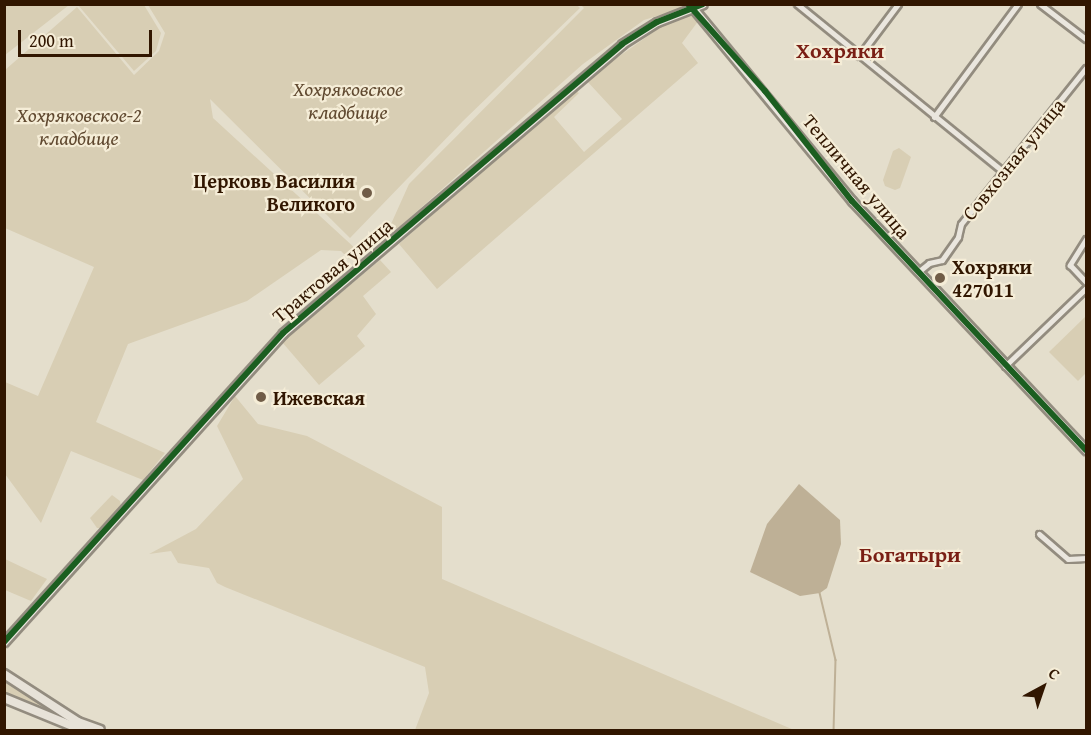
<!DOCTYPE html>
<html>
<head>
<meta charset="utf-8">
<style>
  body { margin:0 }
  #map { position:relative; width:1091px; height:735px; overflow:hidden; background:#e4decc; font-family:"Gentium Book Plus",serif }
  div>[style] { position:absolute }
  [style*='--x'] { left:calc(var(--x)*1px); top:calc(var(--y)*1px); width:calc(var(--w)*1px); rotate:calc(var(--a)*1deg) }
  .green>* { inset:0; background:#d8ceb4 }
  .water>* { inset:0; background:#beb096 }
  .stream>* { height:1.5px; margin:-0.75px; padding:0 0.75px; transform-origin:0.75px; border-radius:0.75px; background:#beb096 }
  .roads { filter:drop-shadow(2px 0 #938c7f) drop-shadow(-2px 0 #938c7f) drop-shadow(0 2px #938c7f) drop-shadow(0 -2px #938c7f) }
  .street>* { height:5px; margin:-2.5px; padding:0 2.5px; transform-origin:2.5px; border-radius:2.5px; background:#eae6de }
  .secondary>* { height:7px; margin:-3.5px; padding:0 3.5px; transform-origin:3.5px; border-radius:3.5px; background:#eae6de }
  .primary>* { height:8px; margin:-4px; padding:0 4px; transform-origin:4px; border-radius:4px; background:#e7e2d8 }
  .cycleway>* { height:6px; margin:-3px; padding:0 3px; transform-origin:3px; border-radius:3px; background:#1b5e20 }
  .dots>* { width:16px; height:16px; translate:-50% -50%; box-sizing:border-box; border:3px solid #f5edd7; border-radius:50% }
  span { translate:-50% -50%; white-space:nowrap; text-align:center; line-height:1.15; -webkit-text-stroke:4.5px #f5edd7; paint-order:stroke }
  .park-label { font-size:20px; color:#604930; font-style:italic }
  .street-label { font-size:20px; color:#311600 }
  .poi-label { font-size:20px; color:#311600; font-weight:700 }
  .right { translate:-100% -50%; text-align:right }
  .left { translate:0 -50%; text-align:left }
  .quarter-label { font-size:22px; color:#7a1f14; font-weight:700 }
  .frame { position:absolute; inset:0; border:6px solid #311600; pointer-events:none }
  .north { position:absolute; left:1013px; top:657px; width:60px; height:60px; -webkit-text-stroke:4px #f5edd7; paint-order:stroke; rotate:40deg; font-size:16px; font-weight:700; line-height:24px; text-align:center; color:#311600 }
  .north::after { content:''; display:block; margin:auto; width:21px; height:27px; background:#311600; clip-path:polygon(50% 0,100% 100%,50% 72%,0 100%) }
  .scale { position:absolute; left:18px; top:30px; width:134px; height:27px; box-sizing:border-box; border:3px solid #311600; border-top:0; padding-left:8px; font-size:18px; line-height:21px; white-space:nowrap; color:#311600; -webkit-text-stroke:4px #f5edd7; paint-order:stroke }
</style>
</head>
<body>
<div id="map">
  <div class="green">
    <i style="clip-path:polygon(5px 4px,69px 4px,69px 5px,5px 55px)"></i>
    <i style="clip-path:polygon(678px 4px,683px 8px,644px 20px,583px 64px,397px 229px,391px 224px,409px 184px,584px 8px,581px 5px)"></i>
    <i style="clip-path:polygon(78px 5px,144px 5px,161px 33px,156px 51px,134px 71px)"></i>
    <i style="clip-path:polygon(577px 5px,580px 8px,463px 121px,350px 238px,210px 99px,213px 118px,357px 250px,349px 259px,341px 251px,321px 250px,247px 301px,128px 344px,96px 422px,165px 453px,143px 480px,71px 451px,41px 523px,5px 474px,5px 382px,38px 396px,94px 267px,5px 228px,5px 70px,77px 7px,134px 75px,159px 51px,165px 33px,148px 5px)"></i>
    <i style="clip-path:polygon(694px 14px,699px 20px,682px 43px,698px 63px,437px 289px,399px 244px,574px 90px,579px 93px,554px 117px,584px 152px,622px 119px,586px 80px,673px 18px)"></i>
    <i style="clip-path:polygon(899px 148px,911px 157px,900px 188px,895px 190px,885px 186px,883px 180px,893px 151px)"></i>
    <i style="clip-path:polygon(380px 260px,391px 272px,363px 296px,376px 314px,357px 336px,365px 346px,319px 385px,282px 342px)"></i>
    <i style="clip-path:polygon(1086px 316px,1086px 373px,1078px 381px,1049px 352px)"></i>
    <i style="clip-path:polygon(235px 396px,258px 424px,307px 436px,442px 507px,442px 579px,794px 730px,415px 730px,429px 693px,425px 667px,225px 587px,217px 583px,209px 568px,178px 563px,171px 551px,149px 554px,196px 529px,243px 479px,217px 426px)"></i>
    <i style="clip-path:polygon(112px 495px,120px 501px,121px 508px,103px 528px,97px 528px,90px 518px)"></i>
    <i style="clip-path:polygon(5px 559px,47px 579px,31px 601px,5px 590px)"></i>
    <i style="clip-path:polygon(6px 679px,68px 721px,5px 695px)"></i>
  </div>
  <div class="water">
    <i style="clip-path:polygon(799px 484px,840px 520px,841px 544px,827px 588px,820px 593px,800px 596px,750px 572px,767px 524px)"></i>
  </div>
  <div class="stream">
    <i style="--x:820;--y:593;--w:69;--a:76.6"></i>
    <i style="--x:836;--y:660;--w:70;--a:91.6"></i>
  </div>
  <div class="roads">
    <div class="street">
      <i style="--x:797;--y:4;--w:267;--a:39.1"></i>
      <i style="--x:1040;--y:4;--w:58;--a:37.3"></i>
      <i style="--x:859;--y:56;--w:65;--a:-53.1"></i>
      <i style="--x:934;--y:117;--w:141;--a:-53.4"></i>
      <i style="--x:1086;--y:239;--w:31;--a:122"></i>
      <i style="--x:1070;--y:265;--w:23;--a:47"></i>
      <i style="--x:918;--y:272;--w:14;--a:-39"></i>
      <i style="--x:929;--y:263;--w:13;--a:-13"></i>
      <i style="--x:942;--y:260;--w:28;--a:-55"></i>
      <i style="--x:958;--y:237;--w:13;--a:-77"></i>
      <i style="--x:961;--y:224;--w:200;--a:-51.3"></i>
      <i style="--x:1005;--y:366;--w:112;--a:-43.9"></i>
      <i style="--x:1039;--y:534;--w:38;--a:41"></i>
      <i style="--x:1068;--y:559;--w:18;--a:-3"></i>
    </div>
    <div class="secondary">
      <i style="--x:693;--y:8;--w:250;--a:50.5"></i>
      <i style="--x:852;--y:201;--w:342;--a:46.8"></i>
      <i style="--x:4;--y:642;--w:416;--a:-47.9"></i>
      <i style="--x:283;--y:333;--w:445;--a:-40.4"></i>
      <i style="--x:622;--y:44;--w:41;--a:-32.2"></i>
      <i style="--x:657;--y:22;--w:49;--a:-21.4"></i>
    </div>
    <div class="primary">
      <i style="--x:4;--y:674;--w:88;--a:33"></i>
      <i style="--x:78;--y:722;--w:23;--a:20"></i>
      <i style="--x:4;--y:698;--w:84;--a:22.3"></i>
    </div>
  </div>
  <div class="cycleway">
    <i style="--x:688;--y:4;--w:116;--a:48.5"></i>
    <i style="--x:765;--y:91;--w:140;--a:51.7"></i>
    <i style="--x:852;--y:201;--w:342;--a:46.8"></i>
    <i style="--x:4;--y:642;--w:416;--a:-47.9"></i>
    <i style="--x:283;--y:333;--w:445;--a:-40.4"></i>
    <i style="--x:622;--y:44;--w:41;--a:-32.2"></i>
    <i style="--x:657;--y:22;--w:49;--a:-21.4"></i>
  </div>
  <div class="dots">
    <i style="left:367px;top:193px;background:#705c47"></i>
    <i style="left:940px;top:278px;background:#705c47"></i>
    <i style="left:261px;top:397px;background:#705c47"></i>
  </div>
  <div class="park-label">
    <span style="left:348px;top:100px">Хохряковское<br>кладбище</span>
    <span style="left:79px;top:126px">Хохряковское-2<br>кладбище</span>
  </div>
  <div class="street-label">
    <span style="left:1013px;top:159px;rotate:-51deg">Совхозная улица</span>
    <span style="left:857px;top:176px;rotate:50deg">Тепличная улица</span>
    <span style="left:332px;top:270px;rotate:-40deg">Трактовая улица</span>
  </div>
  <div class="poi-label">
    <span class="right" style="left:355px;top:192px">Церковь Василия<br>Великого</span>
    <span class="left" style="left:952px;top:278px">Хохряки<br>427011</span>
    <span class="left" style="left:273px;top:397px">Ижевская</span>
  </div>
  <div class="quarter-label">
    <span style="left:840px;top:51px">Хохряки</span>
    <span style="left:910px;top:555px">Богатыри</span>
  </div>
  <div class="frame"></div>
  <div class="north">С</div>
  <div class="scale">200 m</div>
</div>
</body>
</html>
